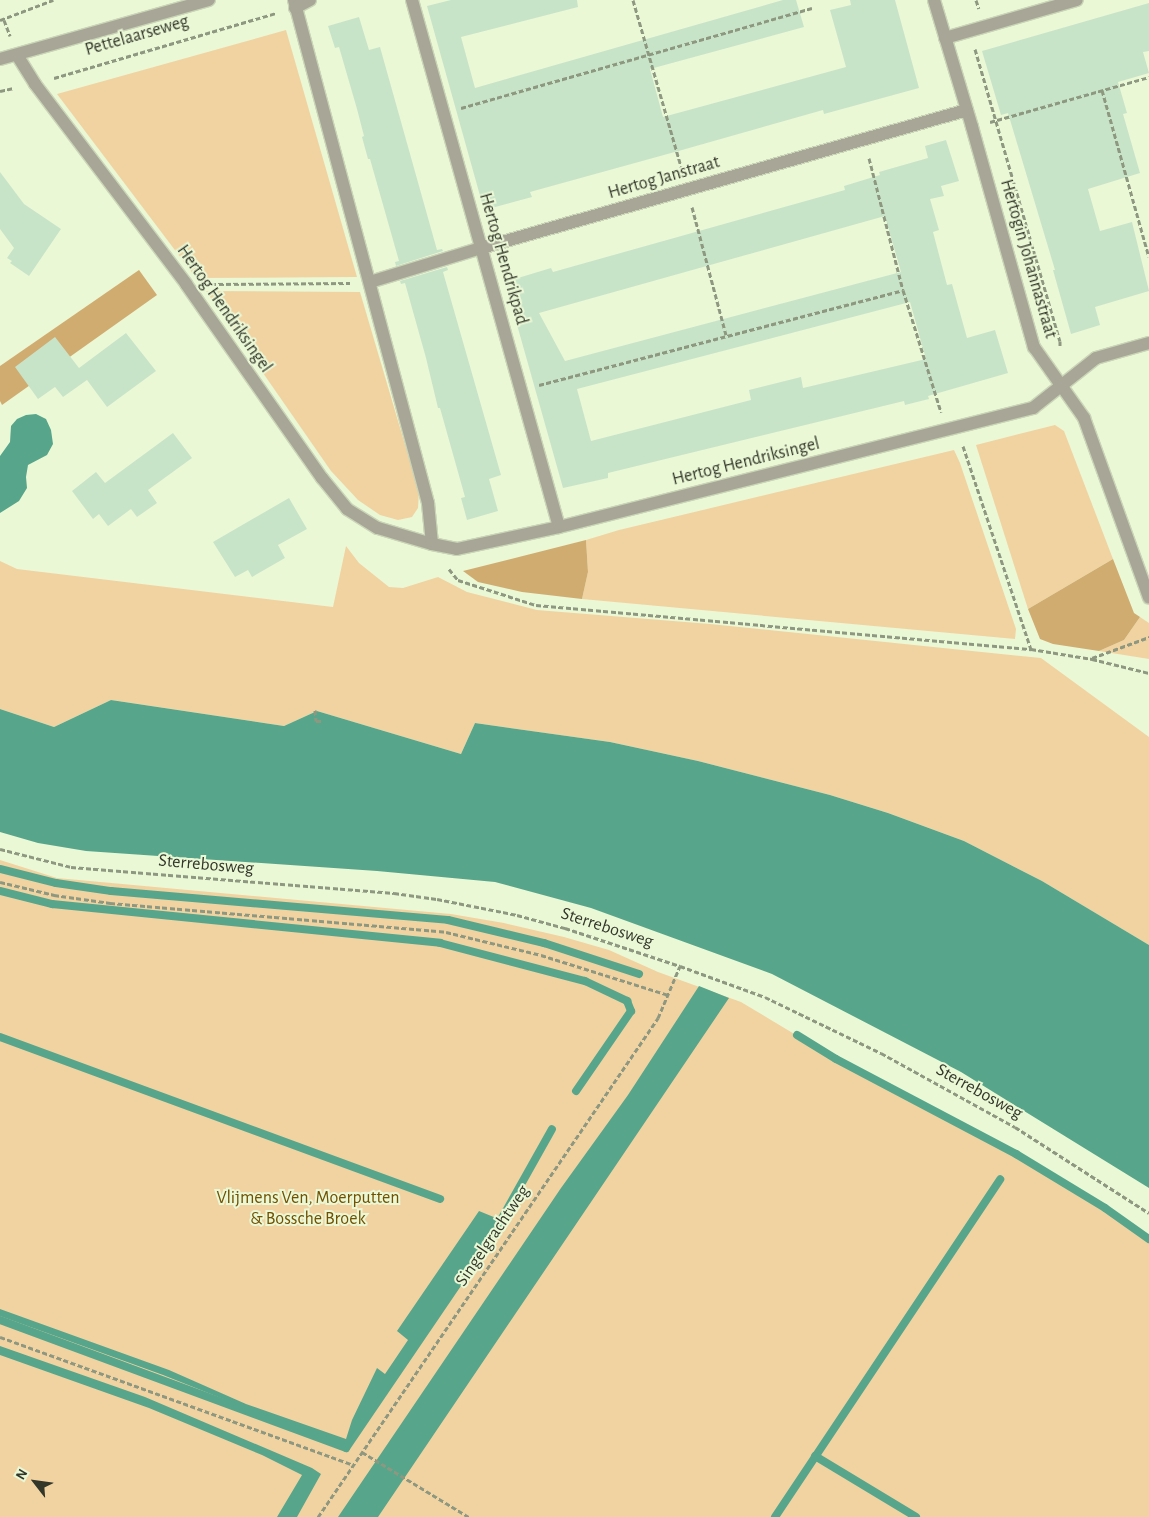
<!DOCTYPE html>
<html>
<head>
<meta charset="utf-8">
<style>
  body { margin:0 }
  #map { position:relative; width:1149px; height:1517px; overflow:hidden; background:#ebf8d6; font-family:"Alegreya Sans",sans-serif }
  div>[style] { position:absolute }
  [style*='--x'] { left:calc(var(--x)*1px); top:calc(var(--y)*1px); width:calc(var(--w)*1px); rotate:calc(var(--a)*1deg) }
  .green>* { inset:0; background:#f1d3a2 }
  .forest>* { inset:0; background:#d0ac70 }
  .water>* { inset:0; background:#57a68b }
  .stream>* { height:8px; margin:-4px; padding:0 4px; transform-origin:4px; border-radius:4px; background:#57a68b }
  .building>* { inset:0; background:#c7e4c9 }
  .path>* { height:3px; margin-top:-1.5px; transform-origin:0; background:repeating-linear-gradient(90deg,#8e9780 0 5px,transparent 0 7.5px) }
  .roads { filter:drop-shadow(1px 0 #cad5b7) drop-shadow(-1px 0 #cad5b7) drop-shadow(0 1px #cad5b7) drop-shadow(0 -1px #cad5b7) }
  .minor>* { height:12px; margin:-6px; padding:0 6px; transform-origin:6px; border-radius:6px; background:#a8a697 }
  span { translate:-50% -50%; white-space:nowrap; text-align:center; line-height:1.15; -webkit-text-stroke:4px #ebf8d6; paint-order:stroke }
  .street-label { font-size:18px; color:#32372a }
  .park-label { font-size:18px; color:#725000 }
  .north { position:absolute; left:10px; top:1457px; width:50px; height:50px; -webkit-text-stroke:4px #ebf8d6; paint-order:stroke; rotate:300deg; font-size:14px; font-weight:700; line-height:20px; text-align:center; color:#32372a }
  .north::after { content:''; display:block; margin:auto; width:18px; height:22px; background:#32372a; clip-path:polygon(50% 0,100% 100%,50% 72%,0 100%) }
</style>
</head>
<body>
<div id="map">
  <div class="green">
    <i style="clip-path:polygon(286px 30px,357px 277px,196px 278px,57px 94px)"></i>
    <i style="clip-path:polygon(206px 291px,360px 292px,419px 492px,418px 508px,412px 517px,398px 520px,380px 515px,358px 500px,331px 471px)"></i>
    <i style="clip-path:polygon(1055px 425px,1064px 431px,1113px 559px,1028px 609px,976px 445px)"></i>
    <i style="clip-path:polygon(954px 450px,960px 463px,1016px 629px,1015px 639px,582px 599px,588px 572px,586px 540px,619px 530px)"></i>
    <i style="clip-path:polygon(346px 546px,359px 563px,389px 587px,403px 588px,438px 577px,467px 592px,537px 610px,710px 624px,1041px 658px,1149px 737px,1149px 945px,1042px 881px,964px 841px,888px 813px,830px 795px,698px 761px,610px 742px,475px 723px,461px 754px,317px 711px,284px 726px,111px 700px,54px 727px,0 709px,0 561px,17px 569px,333px 607px)"></i>
    <i style="clip-path:polygon(1140px 617px,1149px 623px,1149px 659px,1099px 651px,1124px 640px)"></i>
    <i style="clip-path:polygon(0 860px,57px 878px,451px 914px,504px 923px,564px 937px,609px 950px,658px 972px,741px 1002px,836px 1059px,1016px 1154px,1105px 1208px,1149px 1239px,1149px 1517px,0 1517px)"></i>
  </div>
  <div class="forest">
    <i style="clip-path:polygon(139px 270px,157px 295px,2px 405px,0 401px,0 366px)"></i>
    <i style="clip-path:polygon(586px 540px,588px 572px,582px 599px,522px 592px,478px 582px,463px 571px)"></i>
    <i style="clip-path:polygon(1113px 559px,1134px 613px,1140px 617px,1124px 640px,1099px 651px,1053px 644px,1040px 639px,1028px 609px)"></i>
  </div>
  <div class="water">
    <i style="clip-path:polygon(36px 414px,46px 419px,51px 430px,53px 444px,47px 455px,28px 465px,26px 477px,27px 488px,19px 501px,0 513px,0 456px,10px 442px,11px 426px,17px 419px,26px 415px)"></i>
    <i style="clip-path:polygon(111px 700px,284px 726px,317px 711px,461px 754px,475px 723px,610px 742px,698px 761px,830px 795px,888px 813px,964px 841px,1042px 881px,1149px 945px,1149px 1188px,961px 1072px,772px 974px,591px 908px,495px 882px,377px 871px,86px 851px,38px 843px,0 832px,0 709px,54px 727px)"></i>
    <i style="clip-path:polygon(699px 986px,729px 998px,378px 1517px,338px 1517px,561px 1188px,628px 1095px)"></i>
    <i style="clip-path:polygon(479px 1211px,501px 1220px,346px 1448px,163px 1375px,0 1316px,0 1309px,169px 1370px,246px 1404px,346px 1439px,352px 1420px,377px 1368px,385px 1374px,408px 1340px,397px 1331px)"></i>
    <i style="clip-path:polygon(0 1346px,145px 1397px,312px 1468px,321px 1474px,297px 1517px,277px 1517px,302px 1475px,262px 1455px,149px 1408px,0 1355px)"></i>
  </div>
  <div class="stream">
    <i style="--x:0;--y:869;--w:58;--a:14"></i>
    <i style="--x:56;--y:883;--w:56;--a:8.3"></i>
    <i style="--x:111;--y:891;--w:338;--a:4.9"></i>
    <i style="--x:448;--y:920;--w:99;--a:13.5"></i>
    <i style="--x:544;--y:943;--w:100;--a:18.1"></i>
    <i style="--x:0;--y:891;--w:54;--a:14"></i>
    <i style="--x:52;--y:904;--w:390;--a:5.7"></i>
    <i style="--x:440;--y:943;--w:150;--a:14.7"></i>
    <i style="--x:585;--y:981;--w:47;--a:25.5"></i>
    <i style="--x:627;--y:1001;--w:11;--a:68"></i>
    <i style="--x:631;--y:1011;--w:97;--a:124.5"></i>
    <i style="--x:797;--y:1035;--w:46;--a:31.6"></i>
    <i style="--x:836;--y:1059;--w:204;--a:27.8"></i>
    <i style="--x:1016;--y:1154;--w:104;--a:31.2"></i>
    <i style="--x:1105;--y:1208;--w:54;--a:35.2"></i>
    <i style="--x:0;--y:1037;--w:469;--a:20.2"></i>
    <i style="--x:0;--y:1320;--w:369;--a:20.3"></i>
    <i style="--x:346;--y:1448;--w:276;--a:-55.8"></i>
    <i style="--x:501;--y:1220;--w:104;--a:-60.7"></i>
    <i style="--x:815;--y:1456;--w:118;--a:31.1"></i>
    <i style="--x:775;--y:1517;--w:406;--a:-56.3"></i>
  </div>
  <div class="building">
    <i style="clip-path:polygon(451px 0,577px 0,578px 7px,461px 37px,475px 88px,783px 0,796px 0,804px 27px,650px 69px,663px 117px,846px 67px,830px 10px,851px 5px,850px 0,895px 0,919px 88px,824px 114px,823px 110px,682px 150px,530px 192px,532px 197px,484px 210px,427px 6px)"></i>
    <i style="clip-path:polygon(1149px 3px,1149px 51px,1143px 52px,1149px 73px,1118px 82px,1127px 113px,1123px 114px,1140px 173px,1088px 189px,1100px 231px,1132px 222px,1149px 291px,1095px 307px,1100px 325px,1071px 334px,1053px 270px,1055px 270px,1008px 113px,1001px 115px,982px 51px)"></i>
    <i style="clip-path:polygon(359px 17px,369px 50px,380px 47px,437px 250px,442px 249px,443px 251px,396px 266px,395px 262px,399px 261px,370px 159px,368px 159px,362px 137px,364px 136px,357px 109px,339px 47px,335px 48px,328px 26px)"></i>
    <i style="clip-path:polygon(evenodd,946px 140px,959px 181px,941px 186px,944px 196px,930px 199px,939px 230px,933px 232px,947px 285px,952px 284px,967px 338px,995px 330px,1008px 373px,928px 396px,929px 399px,905px 405px,904px 401px,608px 473px,608px 478px,563px 488px,505px 282px,551px 268px,553px 272px,845px 190px,844px 186px,880px 175px,879px 172px,928px 158px,925px 146px,946px 140px,885px 216px,901px 272px,565px 361px,539px 313px,885px 216px,946px 140px,910px 302px,926px 359px,803px 388px,801px 377px,749px 390px,751px 400px,591px 441px,577px 389px,910px 302px)"></i>
    <i style="clip-path:polygon(0 172px,24px 204px,61px 229px,29px 276px,10px 263px,12px 261px,7px 258px,14px 248px,0 229px)"></i>
    <i style="clip-path:polygon(447px 267px,448px 270px,443px 272px,501px 475px,489px 479px,498px 511px,467px 520px,461px 498px,465px 497px,440px 408px,438px 408px,426px 358px,405px 283px,401px 284px,400px 281px)"></i>
    <i style="clip-path:polygon(126px 333px,156px 371px,107px 407px,87px 380px,63px 397px,55px 387px,38px 399px,15px 367px,55px 337px,79px 368px)"></i>
    <i style="clip-path:polygon(173px 433px,192px 458px,148px 490px,157px 503px,137px 517px,131px 509px,108px 526px,99px 514px,93px 519px,72px 491px,96px 472px,105px 483px)"></i>
    <i style="clip-path:polygon(289px 498px,307px 529px,278px 545px,285px 558px,252px 577px,248px 570px,235px 577px,213px 542px)"></i>
  </div>
  <div class="path">
    <i style="--x:633;--y:0;--w:177;--a:73.9"></i>
    <i style="--x:976;--y:0;--w:9;--a:72"></i>
    <i style="--x:0;--y:20;--w:57;--a:-20.7"></i>
    <i style="--x:4;--y:20;--w:17;--a:69"></i>
    <i style="--x:975;--y:49;--w:304;--a:73.8"></i>
    <i style="--x:1060;--y:341;--w:7;--a:90"></i>
    <i style="--x:54;--y:78;--w:231;--a:-16.3"></i>
    <i style="--x:1102;--y:90;--w:173;--a:74.3"></i>
    <i style="--x:0;--y:91;--w:14;--a:-12"></i>
    <i style="--x:461;--y:108;--w:365;--a:-15.9"></i>
    <i style="--x:990;--y:122;--w:165;--a:-15.8"></i>
    <i style="--x:869;--y:158;--w:136;--a:75.6"></i>
    <i style="--x:903;--y:290;--w:128;--a:72.7"></i>
    <i style="--x:692;--y:207;--w:132;--a:75.1"></i>
    <i style="--x:211;--y:284;--w:139;--a:-0.4"></i>
    <i style="--x:539;--y:385;--w:376;--a:-14.6"></i>
    <i style="--x:963;--y:446;--w:214;--a:71.5"></i>
    <i style="--x:449;--y:569;--w:14;--a:51"></i>
    <i style="--x:458;--y:580;--w:82;--a:17.8"></i>
    <i style="--x:536;--y:605;--w:497;--a:5.1"></i>
    <i style="--x:1031;--y:649;--w:62;--a:9.3"></i>
    <i style="--x:1092;--y:659;--w:59;--a:13.8"></i>
    <i style="--x:1092;--y:658;--w:61;--a:-20.2"></i>
    <i style="--x:315;--y:710;--w:11;--a:85"></i>
    <i style="--x:316;--y:721;--w:5;--a:0"></i>
    <i style="--x:0;--y:849;--w:73;--a:14.2"></i>
    <i style="--x:71;--y:867;--w:324;--a:4.6"></i>
    <i style="--x:394;--y:893;--w:43;--a:7.9"></i>
    <i style="--x:437;--y:899;--w:82;--a:11.3"></i>
    <i style="--x:517;--y:915;--w:50;--a:15.2"></i>
    <i style="--x:565;--y:928;--w:121;--a:18.3"></i>
    <i style="--x:680;--y:966;--w:90;--a:20"></i>
    <i style="--x:765;--y:997;--w:129;--a:25.8"></i>
    <i style="--x:881;--y:1053;--w:153;--a:28.9"></i>
    <i style="--x:1015;--y:1127;--w:159;--a:32.7"></i>
    <i style="--x:0;--y:882;--w:56;--a:13.5"></i>
    <i style="--x:54;--y:895;--w:57;--a:8.1"></i>
    <i style="--x:110;--y:903;--w:337;--a:4.9"></i>
    <i style="--x:446;--y:932;--w:98;--a:13.6"></i>
    <i style="--x:541;--y:955;--w:134;--a:17.4"></i>
    <i style="--x:0;--y:1337;--w:375;--a:19.9"></i>
    <i style="--x:362;--y:1452;--w:125;--a:31.3"></i>
    <i style="--x:318;--y:1517;--w:604;--a:-55.73"></i>
    <i style="--x:658;--y:1018;--w:56;--a:-67.1"></i>
  </div>
  <div class="roads">
    <div class="minor">
      <i style="--x:294;--y:0;--w:521;--a:75.08"></i>
      <i style="--x:428;--y:503;--w:41;--a:84.4"></i>
      <i style="--x:412;--y:0;--w:547;--a:74.41"></i>
      <i style="--x:934;--y:0;--w:133;--a:73.3"></i>
      <i style="--x:972;--y:127;--w:229;--a:74.3"></i>
      <i style="--x:1034;--y:347;--w:87;--a:54.8"></i>
      <i style="--x:1084;--y:418;--w:191;--a:70.1"></i>
      <i style="--x:295;--y:8;--w:17;--a:-28"></i>
      <i style="--x:945;--y:38;--w:137;--a:-16.1"></i>
      <i style="--x:17;--y:55;--w:34;--a:58"></i>
      <i style="--x:35;--y:84;--w:251;--a:52.9"></i>
      <i style="--x:186;--y:284;--w:237;--a:55"></i>
      <i style="--x:322;--y:478;--w:40;--a:51"></i>
      <i style="--x:347;--y:509;--w:36;--a:32"></i>
      <i style="--x:378;--y:528;--w:56;--a:16.5"></i>
      <i style="--x:432;--y:544;--w:25;--a:11"></i>
      <i style="--x:457;--y:549;--w:104;--a:-12.2"></i>
      <i style="--x:559;--y:527;--w:489;--a:-14.1"></i>
      <i style="--x:1033;--y:408;--w:80;--a:-38.4"></i>
      <i style="--x:1096;--y:358;--w:55;--a:-15.8"></i>
      <i style="--x:0;--y:59;--w:217;--a:-15.8"></i>
      <i style="--x:370;--y:282;--w:116;--a:-17"></i>
      <i style="--x:481;--y:248;--w:505;--a:-15.85"></i>
    </div>
  </div>
  <div class="street-label">
    <span style="left:137px;top:36px;rotate:-16deg">Pettelaarseweg</span>
    <span style="left:664px;top:178px;rotate:-16deg">Hertog Janstraat</span>
    <span style="left:503px;top:259px;rotate:74deg">Hertog Hendrikpad</span>
    <span style="left:1028px;top:259px;rotate:74deg">Hertogin Johannastraat</span>
    <span style="left:224px;top:309px;rotate:55deg">Hertog Hendriksingel</span>
    <span style="left:746px;top:462px;rotate:-14deg">Hertog Hendriksingel</span>
    <span style="left:206px;top:865px;rotate:5deg">Sterrebosweg</span>
    <span style="left:607px;top:928px;rotate:18deg">Sterrebosweg</span>
    <span style="left:979px;top:1092px;rotate:29deg">Sterrebosweg</span>
    <span style="left:493px;top:1236px;rotate:-56deg">Singelgrachtweg</span>
  </div>
  <div class="park-label">
    <span style="left:308px;top:1209px">Vlijmens Ven, Moerputten<br>&amp; Bossche Broek</span>
  </div>
  <div class="north">N</div>
</div>
</body>
</html>
